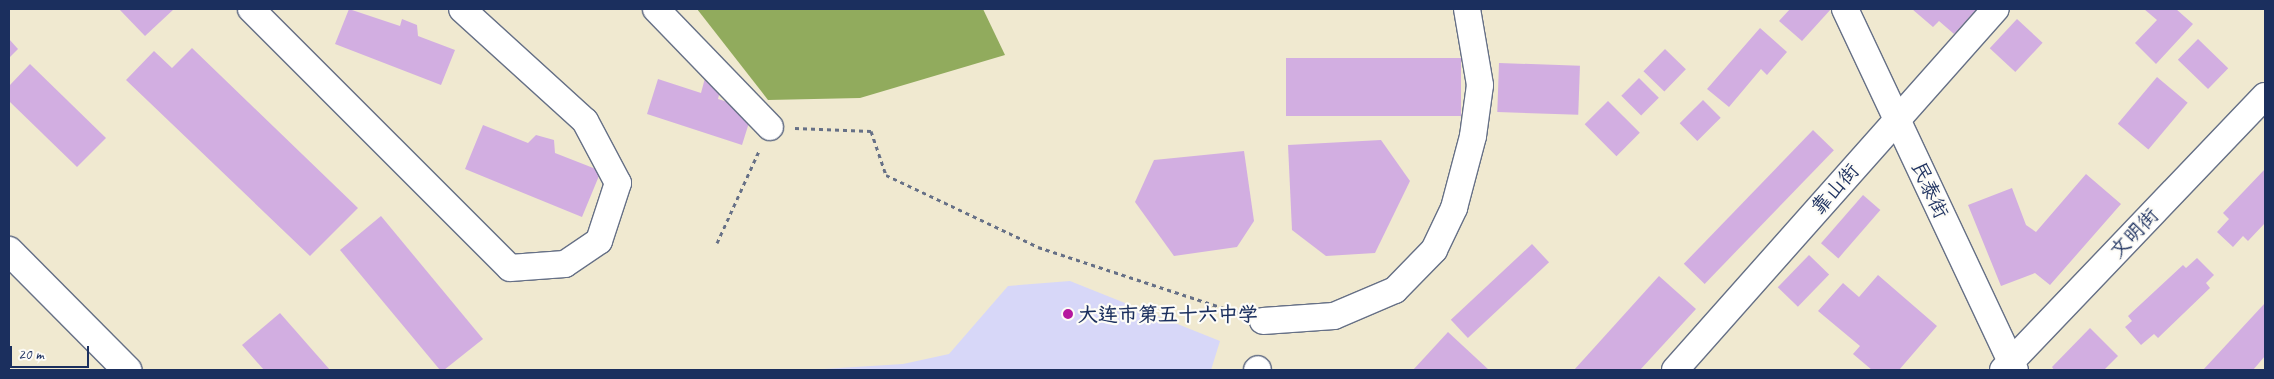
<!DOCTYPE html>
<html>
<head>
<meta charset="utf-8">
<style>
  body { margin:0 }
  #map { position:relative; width:2274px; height:379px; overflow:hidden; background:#f0e9d0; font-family:Caveat,"LXGW WenKai TC",sans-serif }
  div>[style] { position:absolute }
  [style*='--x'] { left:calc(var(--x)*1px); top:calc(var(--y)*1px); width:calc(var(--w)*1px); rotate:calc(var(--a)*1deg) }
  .built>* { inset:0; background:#d7d7f8 }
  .forest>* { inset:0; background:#91ab5d }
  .building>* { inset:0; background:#d2aee1; transform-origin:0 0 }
  .path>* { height:3px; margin-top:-1.5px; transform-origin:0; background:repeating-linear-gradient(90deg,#667086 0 4px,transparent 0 8px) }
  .roads { filter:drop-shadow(1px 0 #667086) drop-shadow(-1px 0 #667086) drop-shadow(0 1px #667086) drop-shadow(0 -1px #667086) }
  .minor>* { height:26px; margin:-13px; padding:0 13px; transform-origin:13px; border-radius:13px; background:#fff }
  .major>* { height:28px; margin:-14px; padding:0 14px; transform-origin:14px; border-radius:14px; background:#fff }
  .dots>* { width:14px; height:14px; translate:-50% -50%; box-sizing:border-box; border:2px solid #fdfcf7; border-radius:50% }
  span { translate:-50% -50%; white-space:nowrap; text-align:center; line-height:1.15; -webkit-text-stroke:4.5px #fdfcf7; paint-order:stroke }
  .street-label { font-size:20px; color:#1b2f5e }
  .poi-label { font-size:20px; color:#1b2f5e; font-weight:700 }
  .left { translate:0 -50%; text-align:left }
  .frame { position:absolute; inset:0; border:10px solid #1b2f5e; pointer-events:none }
  .scale { position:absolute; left:10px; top:346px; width:79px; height:22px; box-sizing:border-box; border:2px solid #1b2f5e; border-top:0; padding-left:6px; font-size:15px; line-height:18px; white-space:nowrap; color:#1b2f5e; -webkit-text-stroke:4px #fdfcf7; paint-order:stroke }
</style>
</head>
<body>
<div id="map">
  <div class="built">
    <i style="clip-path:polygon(1070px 281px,1220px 341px,1211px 370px,807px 370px,903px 364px,949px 354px,1008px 286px)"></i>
  </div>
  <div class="forest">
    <i style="clip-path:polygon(697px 9px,983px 9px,1005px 55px,860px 98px,768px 100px)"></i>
  </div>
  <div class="building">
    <i style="clip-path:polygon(119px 9px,174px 9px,145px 36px)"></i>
    <i style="clip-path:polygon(349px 9px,400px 26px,402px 19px,417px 25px,418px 36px,455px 50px,441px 85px,335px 44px)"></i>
    <i style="clip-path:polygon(1790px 9px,1831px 9px,1802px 41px,1779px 21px)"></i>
    <i style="clip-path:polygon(1912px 9px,1977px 9px,1954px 34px,1939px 21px,1933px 27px)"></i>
    <i style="clip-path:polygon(2144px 9px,2176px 9px,2193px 24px,2156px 64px,2135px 43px,2157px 20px)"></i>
    <i style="left:2017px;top:19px;width:35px;height:40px;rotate:43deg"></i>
    <i style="clip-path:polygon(1760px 28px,1787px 52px,1767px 75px,1761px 69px,1729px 107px,1707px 89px)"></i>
    <i style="clip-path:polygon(9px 39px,18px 49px,9px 58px)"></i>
    <i style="left:2198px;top:39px;width:42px;height:29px;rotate:44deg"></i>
    <i style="clip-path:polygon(192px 48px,358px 208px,310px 256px,126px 80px,154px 51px,172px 68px)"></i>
    <i style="left:1665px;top:49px;width:29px;height:31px;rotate:44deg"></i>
    <i style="left:1286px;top:58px;width:175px;height:58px"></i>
    <i style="left:1499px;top:63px;width:81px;height:49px;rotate:2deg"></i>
    <i style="clip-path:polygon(30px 64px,106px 138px,77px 167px,9px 101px,9px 86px)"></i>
    <i style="left:2157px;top:77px;width:40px;height:61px;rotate:40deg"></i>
    <i style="clip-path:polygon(705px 78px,722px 83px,718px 99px,753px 110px,742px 145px,647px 114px,658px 79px,701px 93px)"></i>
    <i style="left:1639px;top:78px;width:28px;height:25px;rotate:45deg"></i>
    <i style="left:1703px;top:100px;width:25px;height:33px;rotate:45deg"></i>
    <i style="left:1608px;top:101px;width:45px;height:33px;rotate:45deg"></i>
    <i style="clip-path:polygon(483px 125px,528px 143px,536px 135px,554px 140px,555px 153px,601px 171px,582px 217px,465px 169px)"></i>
    <i style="left:1813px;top:130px;width:29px;height:186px;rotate:44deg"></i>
    <i style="clip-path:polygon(1381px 140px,1410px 181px,1375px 253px,1326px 256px,1292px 230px,1288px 145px)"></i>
    <i style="clip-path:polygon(1244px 151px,1254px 221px,1237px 247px,1174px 256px,1135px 202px,1154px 160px)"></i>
    <i style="clip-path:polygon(2265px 169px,2265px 223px,2248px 241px,2243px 236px,2233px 247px,2217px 232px,2229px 219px,2223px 213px)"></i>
    <i style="clip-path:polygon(2086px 174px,2121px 204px,2050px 285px,2035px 273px,2001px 286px,1968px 205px,2012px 188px,2026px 225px,2036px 232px)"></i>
    <i style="left:1863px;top:195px;width:23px;height:64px;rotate:41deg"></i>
    <i style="clip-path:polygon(381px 216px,483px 339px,444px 370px,440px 370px,340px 250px)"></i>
    <i style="left:1532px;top:244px;width:25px;height:111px;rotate:47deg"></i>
    <i style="left:1809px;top:255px;width:28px;height:45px;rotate:44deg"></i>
    <i style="clip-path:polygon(2197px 258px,2214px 275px,2206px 283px,2210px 288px,2158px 338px,2154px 334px,2141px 345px,2125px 327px,2132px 321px,2128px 316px,2183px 265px,2186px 268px)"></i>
    <i style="clip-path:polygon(1878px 275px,1937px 326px,1899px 370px,1872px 370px,1853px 354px,1860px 346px,1818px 311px,1843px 283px,1859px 297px)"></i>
    <i style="clip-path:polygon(1659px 276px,1696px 309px,1640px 370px,1574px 370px)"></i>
    <i style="clip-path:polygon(2265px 303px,2265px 356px,2253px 370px,2203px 370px)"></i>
    <i style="clip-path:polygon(280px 313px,330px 370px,264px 370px,242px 345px)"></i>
    <i style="clip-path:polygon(2090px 328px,2118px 356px,2104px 370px,2054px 370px,2052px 367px)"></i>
    <i style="clip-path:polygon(1448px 332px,1489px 370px,1413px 370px)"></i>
  </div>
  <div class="path">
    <i style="--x:795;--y:128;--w:76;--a:2.3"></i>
    <i style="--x:871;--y:131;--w:46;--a:71.2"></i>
    <i style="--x:886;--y:175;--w:168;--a:25.3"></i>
    <i style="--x:1038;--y:247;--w:212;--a:18.2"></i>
    <i style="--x:717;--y:243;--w:101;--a:-65.5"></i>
  </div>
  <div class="roads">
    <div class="minor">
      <i style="--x:251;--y:9;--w:366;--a:45"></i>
      <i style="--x:510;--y:268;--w:55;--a:-4.2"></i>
      <i style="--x:565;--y:264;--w:41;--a:-34.1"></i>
      <i style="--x:599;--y:241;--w:61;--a:-71.9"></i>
      <i style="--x:618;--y:183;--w:70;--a:-118"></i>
      <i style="--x:585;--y:121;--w:166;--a:-137.7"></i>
      <i style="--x:656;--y:9;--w:164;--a:46"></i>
      <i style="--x:1845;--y:9;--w:399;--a:64.8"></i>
      <i style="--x:1263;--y:321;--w:71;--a:-4"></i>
      <i style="--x:1334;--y:316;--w:66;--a:-23.1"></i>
      <i style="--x:1395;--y:290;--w:56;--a:-45.7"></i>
      <i style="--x:1434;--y:250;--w:47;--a:-64.5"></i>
      <i style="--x:1454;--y:208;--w:74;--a:-75.2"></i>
      <i style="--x:1473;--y:136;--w:51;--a:-82.2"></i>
      <i style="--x:1480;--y:85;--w:77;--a:-99.7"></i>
      <i style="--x:1257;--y:370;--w:1;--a:-45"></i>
      <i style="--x:1675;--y:370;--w:483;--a:-48.4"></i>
      <i style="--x:2003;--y:370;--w:379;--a:-46.3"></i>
    </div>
    <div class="major">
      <i style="--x:9;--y:251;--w:168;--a:45.2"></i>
    </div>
  </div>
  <div class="dots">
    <i style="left:1068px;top:314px;background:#b5179e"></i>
  </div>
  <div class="street-label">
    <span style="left:1835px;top:189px;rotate:-48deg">靠山街</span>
    <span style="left:1930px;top:190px;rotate:65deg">民泰街</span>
    <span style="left:2134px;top:233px;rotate:-46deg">文明街</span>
  </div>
  <div class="poi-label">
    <span class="left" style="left:1078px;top:314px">大连市第五十六中学</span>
  </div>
  <div class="frame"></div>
  <div class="scale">20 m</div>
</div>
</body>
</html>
